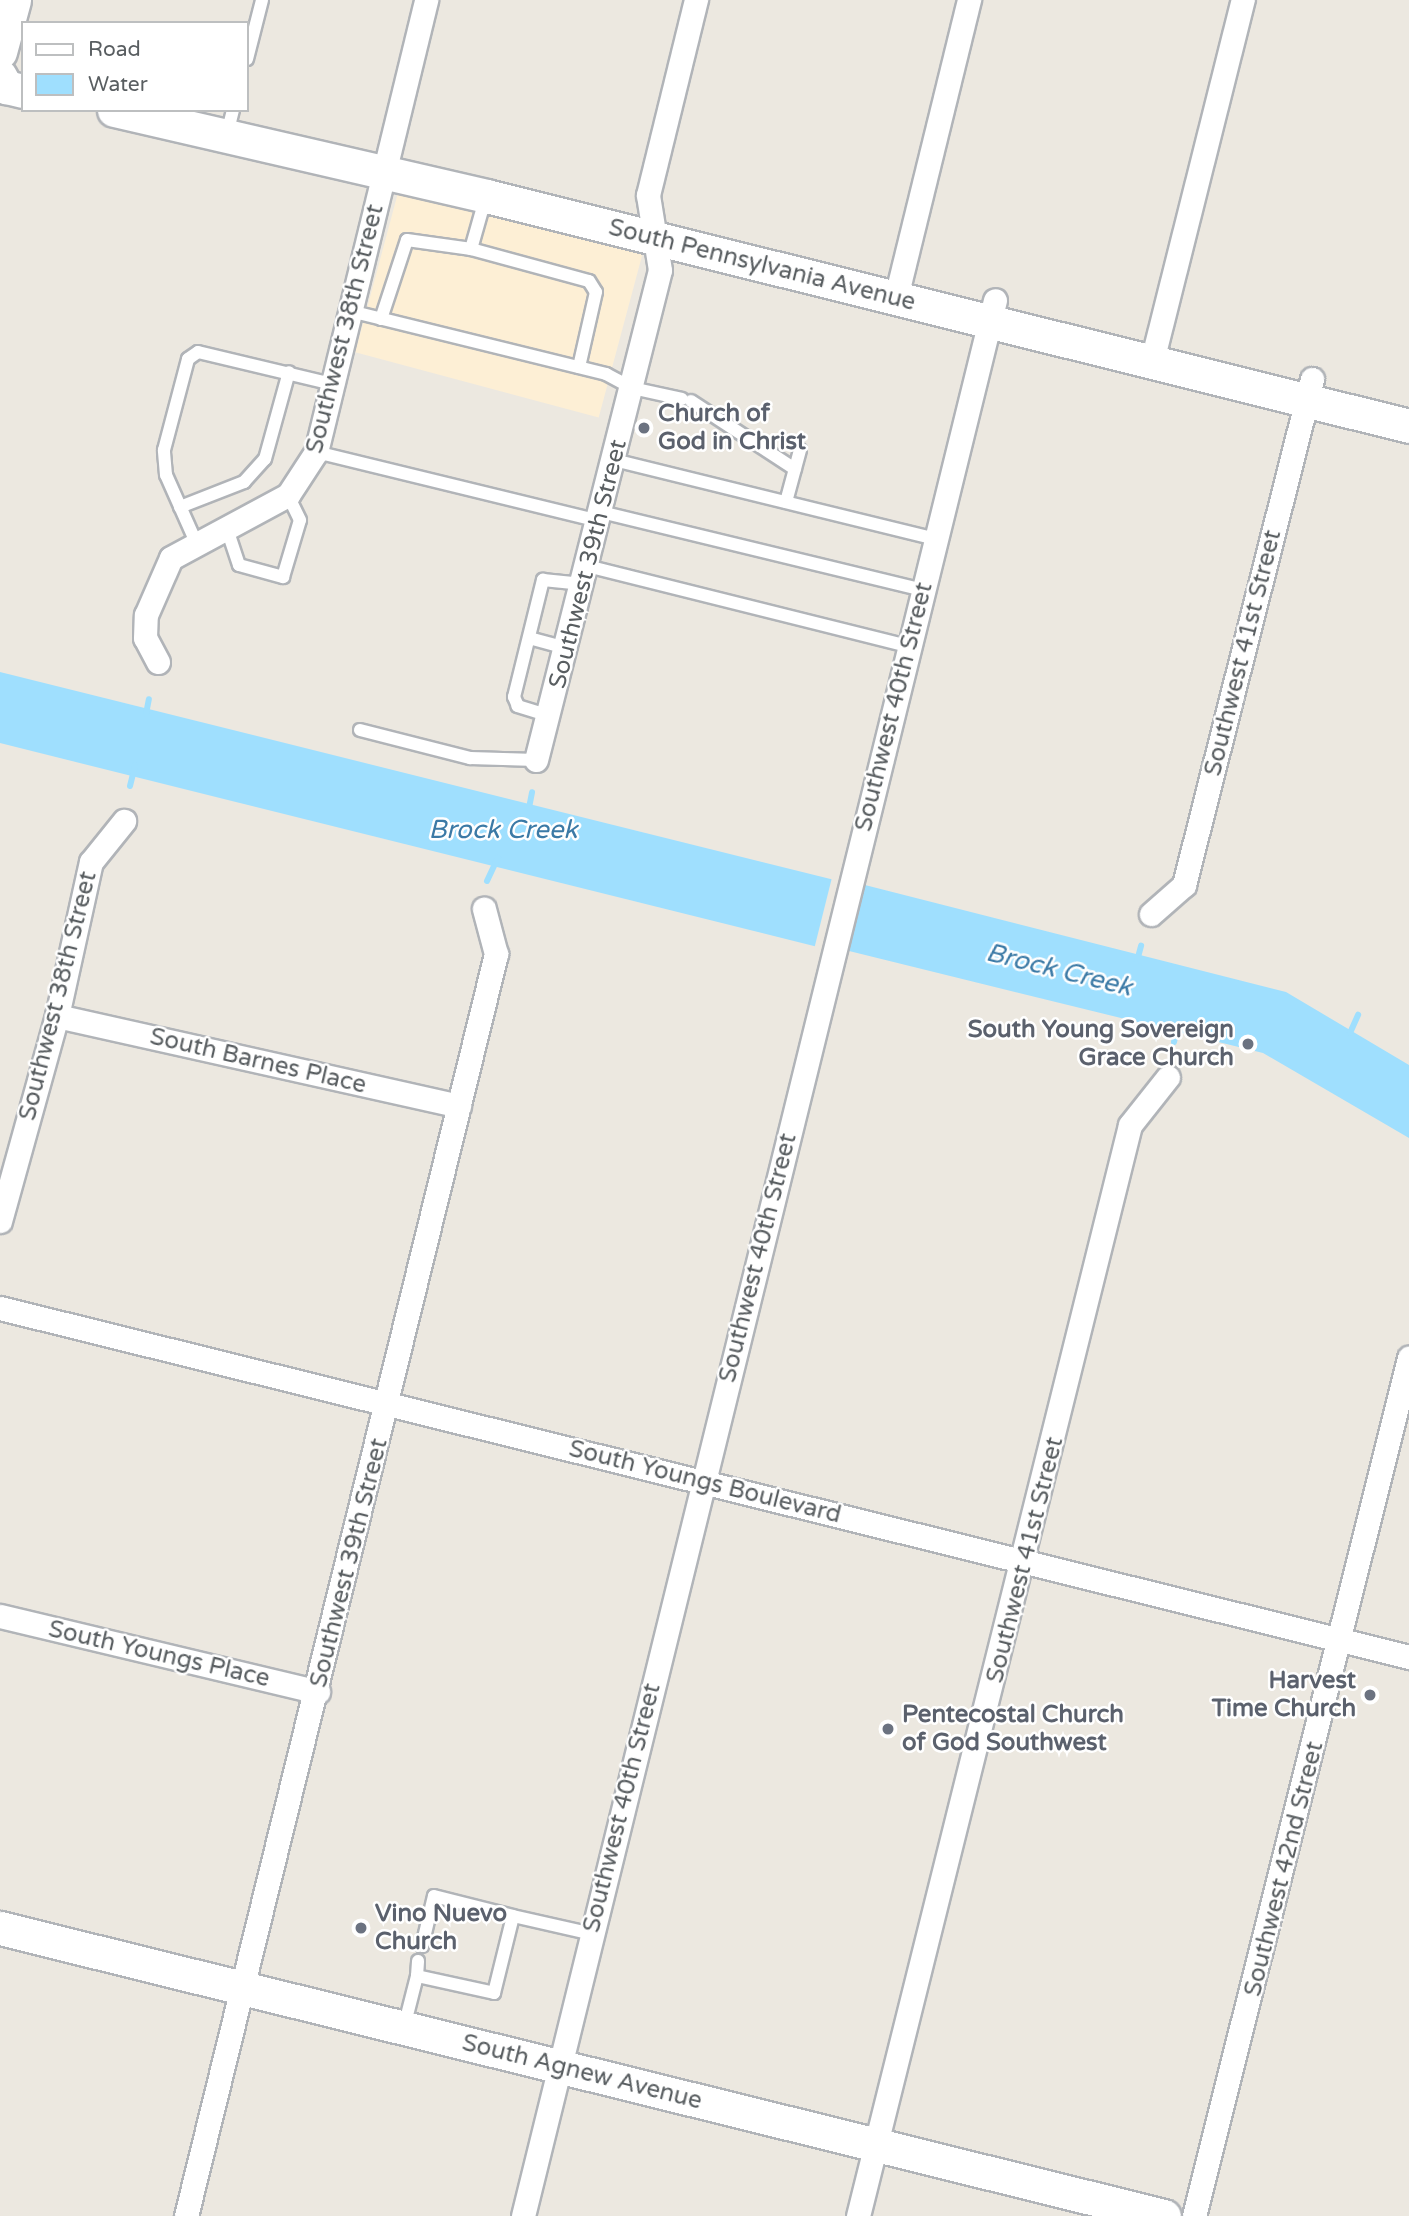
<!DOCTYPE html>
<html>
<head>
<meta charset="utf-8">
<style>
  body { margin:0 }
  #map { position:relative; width:1409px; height:2216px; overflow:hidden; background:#ece8e0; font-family:"Varela Round",sans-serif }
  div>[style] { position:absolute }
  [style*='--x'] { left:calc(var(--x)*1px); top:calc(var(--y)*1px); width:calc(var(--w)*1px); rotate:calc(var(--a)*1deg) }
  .commercial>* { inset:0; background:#fdefd5; transform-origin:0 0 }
  .water>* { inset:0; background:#9fdffe; transform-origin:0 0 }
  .stream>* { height:6px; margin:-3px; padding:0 3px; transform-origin:3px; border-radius:3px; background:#9fdffe }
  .roads { filter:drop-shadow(2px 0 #b1b4b8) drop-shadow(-2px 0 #b1b4b8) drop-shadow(0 2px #b1b4b8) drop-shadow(0 -2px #b1b4b8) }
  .lane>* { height:12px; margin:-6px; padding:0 6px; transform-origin:6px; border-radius:6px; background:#fff }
  .street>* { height:23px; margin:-11.5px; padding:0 11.5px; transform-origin:11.5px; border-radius:11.5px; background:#fff }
  .secondary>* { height:33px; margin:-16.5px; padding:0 16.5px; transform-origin:16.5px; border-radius:16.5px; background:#fff }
  .dots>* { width:19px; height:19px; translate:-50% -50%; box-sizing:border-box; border:4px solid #fff; border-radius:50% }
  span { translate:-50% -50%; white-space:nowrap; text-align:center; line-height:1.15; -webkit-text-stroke:5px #fff; paint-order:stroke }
  .street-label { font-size:24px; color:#595e61 }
  .worship-label { font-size:24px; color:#5b616d; font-weight:700 }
  .left { translate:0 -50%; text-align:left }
  .right { translate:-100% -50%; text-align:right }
  .water-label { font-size:26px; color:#3b7aa6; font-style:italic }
  .legend { position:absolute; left:21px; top:21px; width:228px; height:91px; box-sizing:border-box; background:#fff; border:2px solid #bdbfc0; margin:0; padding:9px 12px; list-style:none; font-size:21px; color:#595e61 }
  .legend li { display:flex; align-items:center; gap:14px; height:35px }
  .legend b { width:35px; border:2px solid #bdbfc0 }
</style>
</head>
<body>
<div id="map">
  <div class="commercial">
    <i style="left:399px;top:189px;width:252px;height:169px;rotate:15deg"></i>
  </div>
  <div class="water">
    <i style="left:0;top:672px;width:857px;height:69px;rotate:14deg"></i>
    <i style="clip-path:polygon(861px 884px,1286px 992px,1409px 1065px,1409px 1138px,1263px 1053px,845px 950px)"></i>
  </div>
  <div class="stream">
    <i style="--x:146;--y:714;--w:15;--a:-79"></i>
    <i style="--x:130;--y:786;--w:21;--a:-76"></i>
    <i style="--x:529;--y:808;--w:16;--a:-79"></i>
    <i style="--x:487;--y:881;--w:26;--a:-65"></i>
    <i style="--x:1137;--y:961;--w:16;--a:-75"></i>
    <i style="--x:1350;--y:1033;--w:20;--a:-66"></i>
    <i style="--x:1174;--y:1042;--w:18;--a:-77"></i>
  </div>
  <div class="roads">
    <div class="lane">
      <i style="--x:247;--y:59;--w:61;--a:-75.7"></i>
      <i style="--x:227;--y:134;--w:25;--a:-76"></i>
      <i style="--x:471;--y:249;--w:55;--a:-74.2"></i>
      <i style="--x:350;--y:311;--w:264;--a:13.8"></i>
      <i style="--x:606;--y:374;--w:30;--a:28"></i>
      <i style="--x:632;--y:388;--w:51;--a:12.4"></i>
      <i style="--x:381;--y:319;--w:83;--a:-71.8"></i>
      <i style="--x:407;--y:240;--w:65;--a:8"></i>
      <i style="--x:471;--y:249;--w:122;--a:15.2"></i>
      <i style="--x:589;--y:281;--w:13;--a:58"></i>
      <i style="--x:596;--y:292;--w:77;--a:102.8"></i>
      <i style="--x:691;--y:401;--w:124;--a:33.2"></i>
      <i style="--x:316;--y:452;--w:291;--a:13.7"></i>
      <i style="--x:614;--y:460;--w:332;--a:13.8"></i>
      <i style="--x:786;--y:502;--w:54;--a:-74.9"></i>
      <i style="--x:180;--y:507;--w:69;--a:-21.3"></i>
      <i style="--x:244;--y:482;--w:31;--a:-48"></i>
      <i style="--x:265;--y:459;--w:90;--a:-74.6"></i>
      <i style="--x:601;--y:512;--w:331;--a:13.6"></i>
      <i style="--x:226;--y:526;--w:41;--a:71.6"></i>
      <i style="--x:239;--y:565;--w:46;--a:15.3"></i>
      <i style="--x:283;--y:577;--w:59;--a:-73.4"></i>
      <i style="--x:300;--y:520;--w:28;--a:-116"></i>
      <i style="--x:195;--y:540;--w:71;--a:-114"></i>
      <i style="--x:166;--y:475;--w:25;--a:-95"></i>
      <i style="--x:164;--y:450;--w:94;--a:-75.2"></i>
      <i style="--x:188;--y:359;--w:12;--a:-35"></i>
      <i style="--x:198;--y:352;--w:138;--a:13.4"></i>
      <i style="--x:587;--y:566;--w:332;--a:14"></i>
      <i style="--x:529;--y:638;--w:39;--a:15"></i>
      <i style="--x:550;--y:716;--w:34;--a:-163"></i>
      <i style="--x:518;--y:706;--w:10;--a:-114"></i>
      <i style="--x:514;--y:697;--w:121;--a:-76.1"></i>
      <i style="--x:543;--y:580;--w:40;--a:5.7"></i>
      <i style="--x:360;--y:730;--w:114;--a:14.3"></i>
      <i style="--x:470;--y:758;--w:66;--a:1.7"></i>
      <i style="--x:422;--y:1946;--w:51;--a:-76.5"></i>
      <i style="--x:434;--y:1896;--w:81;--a:14.2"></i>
      <i style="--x:417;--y:1976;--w:15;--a:-86"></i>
      <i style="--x:404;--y:2027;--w:53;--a:-75.7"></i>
      <i style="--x:417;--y:1976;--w:79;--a:12.4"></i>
      <i style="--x:494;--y:1993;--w:79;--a:-76.1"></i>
      <i style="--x:513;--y:1916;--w:81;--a:12.8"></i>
    </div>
    <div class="street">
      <i style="--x:896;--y:297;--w:306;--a:-76.2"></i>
      <i style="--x:1152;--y:361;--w:372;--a:-75.9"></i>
      <i style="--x:158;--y:662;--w:27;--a:-118"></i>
      <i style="--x:145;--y:638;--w:23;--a:-88"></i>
      <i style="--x:146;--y:615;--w:62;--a:-66.3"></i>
      <i style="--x:171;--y:558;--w:133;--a:-28.3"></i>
      <i style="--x:288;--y:495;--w:51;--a:-56.9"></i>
      <i style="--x:316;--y:452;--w:465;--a:-76.3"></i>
      <i style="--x:536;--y:760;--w:505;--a:-75.8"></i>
      <i style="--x:660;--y:270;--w:76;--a:-99.1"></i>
      <i style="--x:648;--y:195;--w:201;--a:-76.2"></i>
      <i style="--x:1151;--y:914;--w:44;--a:-41.3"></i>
      <i style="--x:1184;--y:885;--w:522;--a:-75.8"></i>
      <i style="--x:57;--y:1016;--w:412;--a:12.6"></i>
      <i style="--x:0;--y:1221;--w:213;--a:-74.5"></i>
      <i style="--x:57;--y:1016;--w:158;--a:-77.6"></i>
      <i style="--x:91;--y:862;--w:53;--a:-51.2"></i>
      <i style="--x:0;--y:1308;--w:1452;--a:13.91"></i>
      <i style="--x:0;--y:1616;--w:327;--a:13.4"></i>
      <i style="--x:186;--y:2216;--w:1300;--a:-76.2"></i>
      <i style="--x:496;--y:954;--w:47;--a:-104.9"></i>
      <i style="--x:523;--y:2216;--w:1973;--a:-76.16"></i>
      <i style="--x:858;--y:2216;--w:1124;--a:-76"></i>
      <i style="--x:1130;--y:1125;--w:61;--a:-51.6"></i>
      <i style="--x:1194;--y:2216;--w:885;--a:-75.93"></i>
    </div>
    <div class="secondary">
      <i style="--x:0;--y:52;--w:54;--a:-74.9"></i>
      <i style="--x:0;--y:76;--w:13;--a:61"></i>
      <i style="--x:6;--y:87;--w:17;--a:13"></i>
      <i style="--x:114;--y:110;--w:382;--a:13"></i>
      <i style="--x:486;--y:196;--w:951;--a:13.99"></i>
      <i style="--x:0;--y:1928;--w:1199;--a:13.9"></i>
    </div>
  </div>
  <div class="dots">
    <i style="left:644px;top:428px;background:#6b7280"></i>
    <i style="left:1248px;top:1044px;background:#6b7280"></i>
    <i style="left:1370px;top:1695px;background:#6b7280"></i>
    <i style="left:888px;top:1729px;background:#6b7280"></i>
    <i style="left:361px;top:1928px;background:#6b7280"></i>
  </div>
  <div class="street-label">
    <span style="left:762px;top:265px;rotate:14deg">South Pennsylvania Avenue</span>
    <span style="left:345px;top:329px;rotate:-76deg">Southwest 38th Street</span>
    <span style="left:588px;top:564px;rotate:-76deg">Southwest 39th Street</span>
    <span style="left:1243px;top:653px;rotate:-76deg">Southwest 41st Street</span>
    <span style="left:894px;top:707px;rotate:-76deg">Southwest 40th Street</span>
    <span style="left:58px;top:996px;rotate:-76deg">Southwest 38th Street</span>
    <span style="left:258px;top:1061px;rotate:13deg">South Barnes Place</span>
    <span style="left:758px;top:1258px;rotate:-76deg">Southwest 40th Street</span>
    <span style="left:705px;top:1482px;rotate:14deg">South Youngs Boulevard</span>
    <span style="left:1025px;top:1560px;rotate:-76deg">Southwest 41st Street</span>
    <span style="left:349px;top:1563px;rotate:-76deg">Southwest 39th Street</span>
    <span style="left:159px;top:1654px;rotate:13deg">South Youngs Place</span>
    <span style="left:622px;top:1808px;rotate:-76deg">Southwest 40th Street</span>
    <span style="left:1284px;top:1869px;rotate:-76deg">Southwest 42nd Street</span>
    <span style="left:582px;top:2072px;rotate:14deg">South Agnew Avenue</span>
  </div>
  <div class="worship-label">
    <span class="left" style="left:658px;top:428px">Church of<br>God in Christ</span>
    <span class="right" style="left:1234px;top:1044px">South Young Sovereign<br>Grace Church</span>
    <span class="right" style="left:1356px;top:1695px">Harvest<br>Time Church</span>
    <span class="left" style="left:902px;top:1729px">Pentecostal Church<br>of God Southwest</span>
    <span class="left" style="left:375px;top:1928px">Vino Nuevo<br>Church</span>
  </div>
  <div class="water-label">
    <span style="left:503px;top:830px">Brock Creek</span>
    <span style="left:1059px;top:970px;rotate:14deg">Brock Creek</span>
  </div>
  <ul class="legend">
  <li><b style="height:9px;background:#fff"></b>Road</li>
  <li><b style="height:19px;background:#9fdffe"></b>Water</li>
  </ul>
</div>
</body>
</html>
